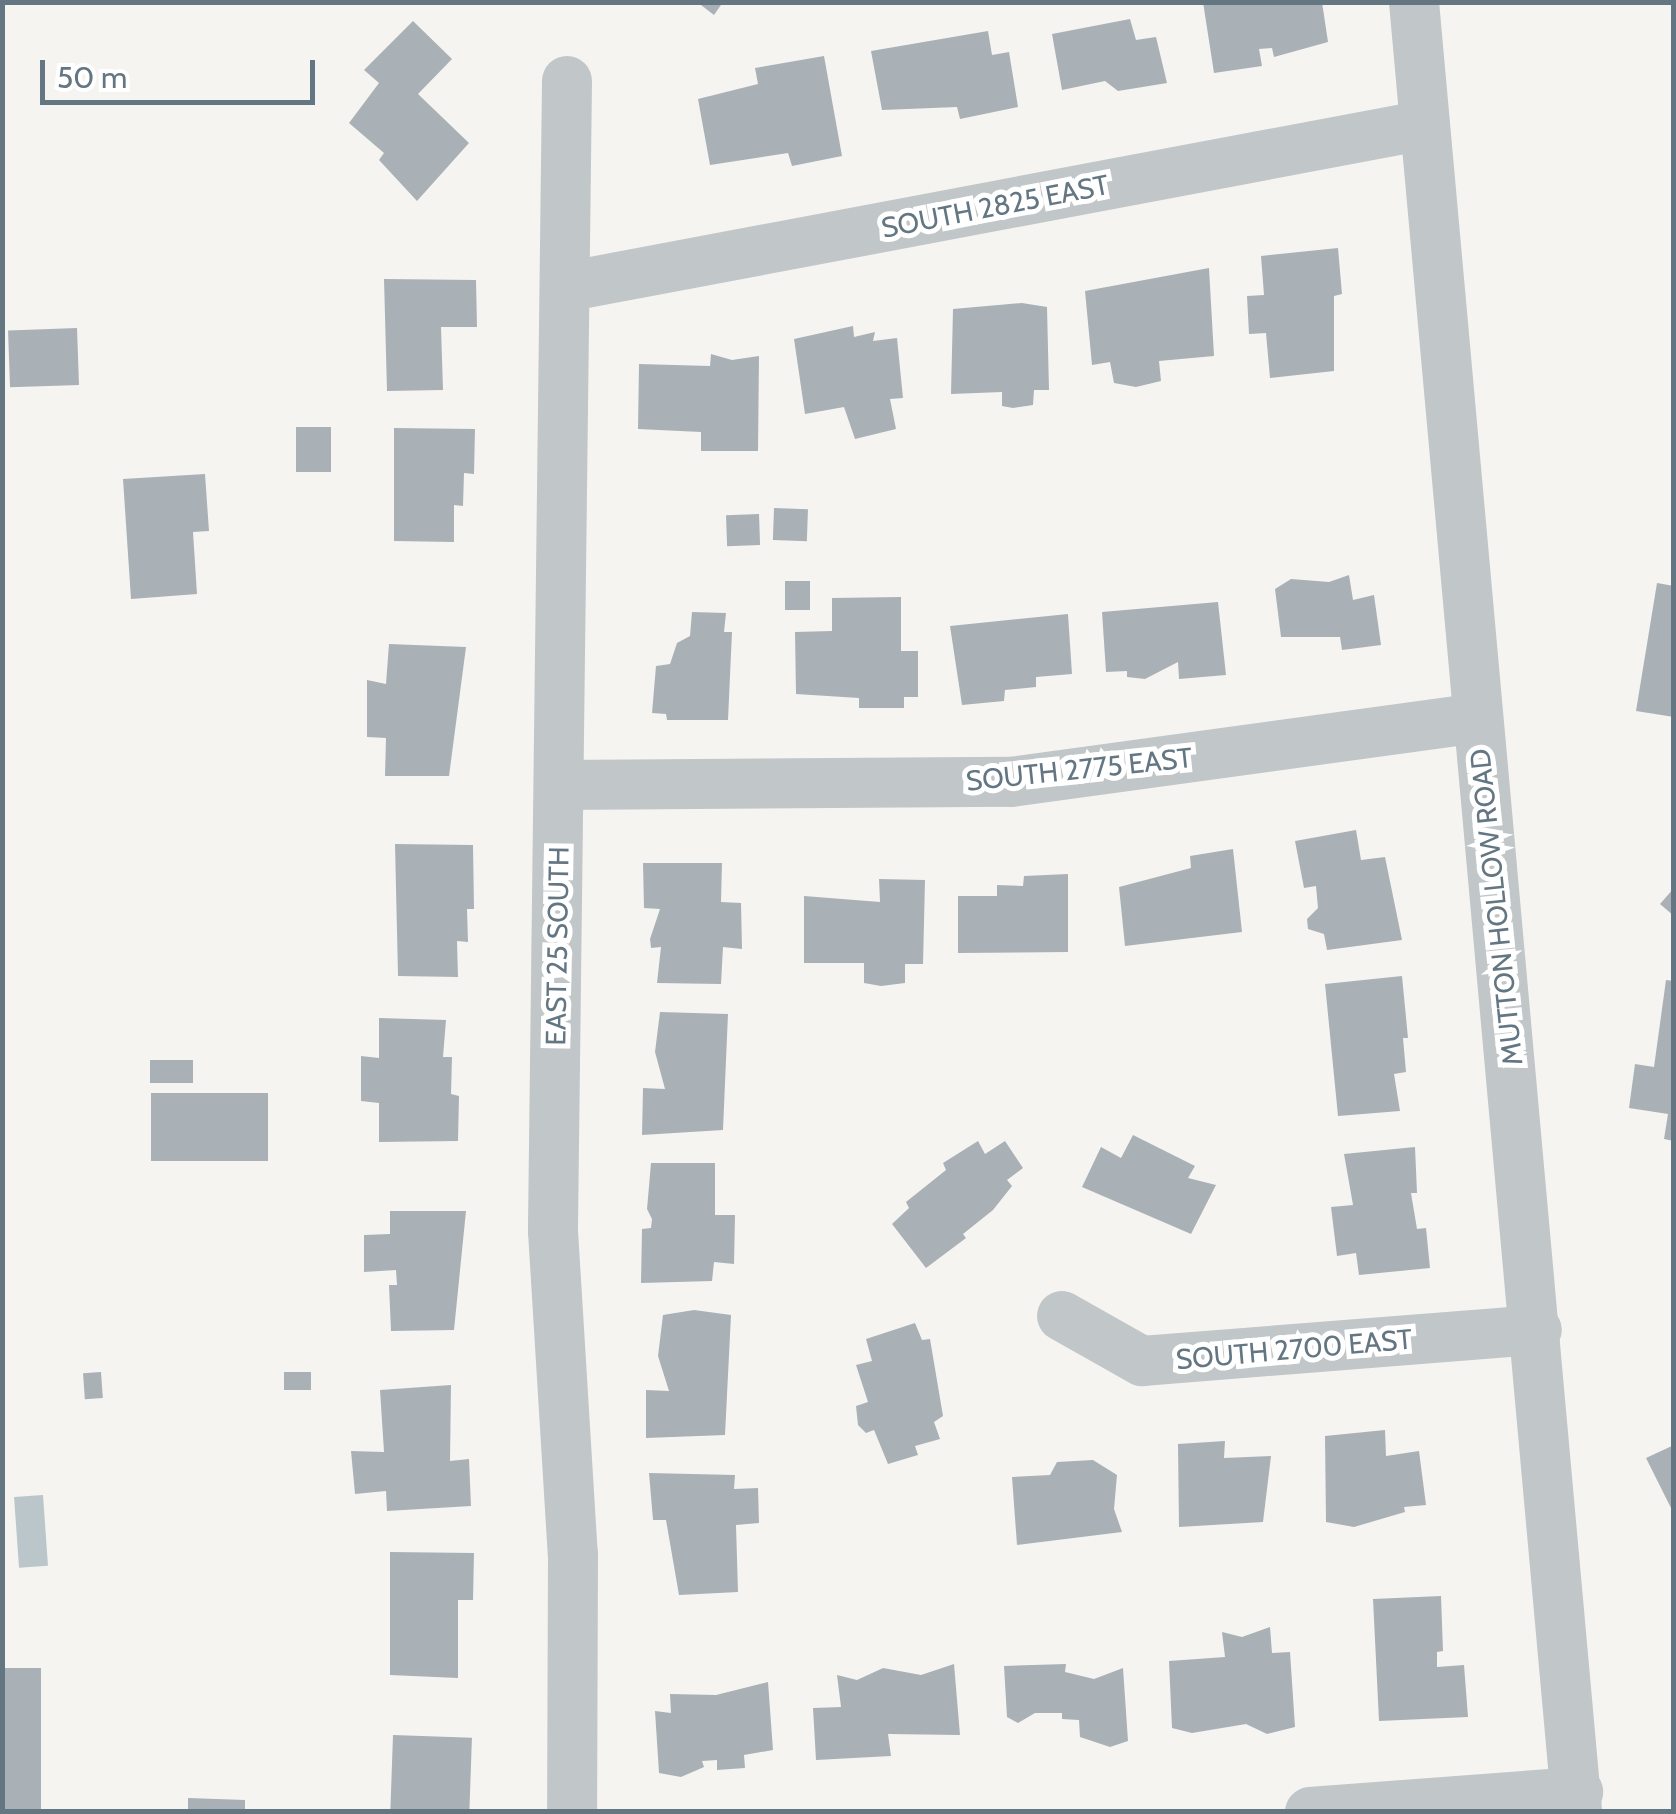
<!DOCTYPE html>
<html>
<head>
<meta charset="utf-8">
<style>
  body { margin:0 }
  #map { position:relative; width:1676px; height:1814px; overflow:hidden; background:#f5f4f0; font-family:Cabin,sans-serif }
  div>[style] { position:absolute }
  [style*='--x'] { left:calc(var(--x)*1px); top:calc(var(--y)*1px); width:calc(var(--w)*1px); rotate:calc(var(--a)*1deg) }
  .water>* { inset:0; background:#bac6c9; transform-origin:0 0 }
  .building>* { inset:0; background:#a9b1b6; transform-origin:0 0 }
  .minor>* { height:50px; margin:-25px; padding:0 25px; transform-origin:25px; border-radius:25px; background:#c1c6c8 }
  span { translate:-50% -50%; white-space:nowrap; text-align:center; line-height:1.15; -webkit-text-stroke:10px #fff; paint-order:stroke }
  .street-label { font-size:28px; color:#637682 }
  .frame { position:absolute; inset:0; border:5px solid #637682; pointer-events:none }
  .scale { position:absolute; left:40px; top:60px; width:275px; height:45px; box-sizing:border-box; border:5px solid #637682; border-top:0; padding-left:12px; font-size:30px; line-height:35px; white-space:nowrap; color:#637682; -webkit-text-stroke:8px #fff; paint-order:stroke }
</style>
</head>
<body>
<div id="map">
  <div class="water">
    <i style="left:43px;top:1495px;width:71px;height:29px;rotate:86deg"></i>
  </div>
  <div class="building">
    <i style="clip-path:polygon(697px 2px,723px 2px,714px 15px)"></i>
    <i style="clip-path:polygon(1203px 2px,1322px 2px,1328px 42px,1274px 57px,1272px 48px,1259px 49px,1262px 66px,1214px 73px)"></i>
    <i style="clip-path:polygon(1130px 19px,1136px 40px,1156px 37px,1167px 83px,1118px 91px,1105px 81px,1062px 90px,1052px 34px)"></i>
    <i style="clip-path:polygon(413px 21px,452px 59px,418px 94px,469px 143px,417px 201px,379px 160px,384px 153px,349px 123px,379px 83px,364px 70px)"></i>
    <i style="clip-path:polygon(988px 31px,992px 55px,1009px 52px,1018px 107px,960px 119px,957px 107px,882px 110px,871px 51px)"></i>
    <i style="clip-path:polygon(824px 56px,842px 156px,792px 166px,788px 153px,710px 165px,698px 99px,758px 84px,755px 68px)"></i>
    <i style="clip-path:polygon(1338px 248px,1342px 294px,1334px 296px,1334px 371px,1270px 378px,1266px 333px,1249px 334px,1247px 296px,1264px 295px,1261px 256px)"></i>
    <i style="clip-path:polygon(1209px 268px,1214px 356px,1159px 361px,1161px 381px,1136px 387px,1114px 383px,1110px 362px,1092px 365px,1085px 291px)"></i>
    <i style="clip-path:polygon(384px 279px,476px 280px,477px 327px,441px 327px,443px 390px,387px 391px)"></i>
    <i style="clip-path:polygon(1022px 303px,1047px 307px,1049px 390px,1034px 390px,1033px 405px,1013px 408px,1002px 406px,1002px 392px,951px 394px,953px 309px)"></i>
    <i style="clip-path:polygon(853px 326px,854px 337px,875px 332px,873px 341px,897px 338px,903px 398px,890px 399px,896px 429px,855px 439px,844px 407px,805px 414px,794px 339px)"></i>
    <i style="left:77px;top:328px;width:57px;height:69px;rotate:88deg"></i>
    <i style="clip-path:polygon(711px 354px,732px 360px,759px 356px,758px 451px,701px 451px,701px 432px,638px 429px,639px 364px,710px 366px)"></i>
    <i style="left:296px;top:427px;width:35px;height:45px"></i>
    <i style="clip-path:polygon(394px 428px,475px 429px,474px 474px,464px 473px,463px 506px,454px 505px,454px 542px,394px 541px)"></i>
    <i style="clip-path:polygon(205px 474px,209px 531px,193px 532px,197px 594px,131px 599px,123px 479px)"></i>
    <i style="left:774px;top:508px;width:34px;height:32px;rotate:2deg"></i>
    <i style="left:759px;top:514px;width:31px;height:33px;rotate:88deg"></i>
    <i style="clip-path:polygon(1349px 575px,1353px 600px,1374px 595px,1381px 645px,1342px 650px,1340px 637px,1281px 637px,1275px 589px,1291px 579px,1329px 582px)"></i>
    <i style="left:785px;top:581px;width:25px;height:29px"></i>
    <i style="clip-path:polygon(1657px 583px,1674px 586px,1674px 717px,1636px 711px)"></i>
    <i style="clip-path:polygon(901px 597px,901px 651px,918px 651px,918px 697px,904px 697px,904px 708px,859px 708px,859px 698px,796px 694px,795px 632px,832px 631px,832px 598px)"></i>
    <i style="clip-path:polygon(1218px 602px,1226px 675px,1179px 679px,1178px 662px,1145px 679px,1127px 677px,1127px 671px,1106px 672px,1102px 612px)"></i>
    <i style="clip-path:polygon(692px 612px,726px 613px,724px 632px,732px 632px,728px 720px,667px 720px,666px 714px,652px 713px,656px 666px,670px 664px,677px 643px,690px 636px)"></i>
    <i style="clip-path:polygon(1068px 614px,1072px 674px,1036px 677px,1036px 687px,1005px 690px,1004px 701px,962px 705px,950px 626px)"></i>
    <i style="clip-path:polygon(389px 644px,466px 647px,449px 776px,385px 776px,386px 738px,367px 737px,367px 680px,386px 684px)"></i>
    <i style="clip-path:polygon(1356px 830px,1361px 860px,1385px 857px,1402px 940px,1327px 950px,1324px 934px,1308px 929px,1307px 919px,1318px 908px,1316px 886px,1304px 888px,1295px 841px)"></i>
    <i style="clip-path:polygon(395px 844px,473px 845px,474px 909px,467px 909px,468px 942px,457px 941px,458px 977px,398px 976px)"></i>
    <i style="clip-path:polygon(1233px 849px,1242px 932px,1125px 946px,1119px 887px,1191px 868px,1190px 856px)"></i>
    <i style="clip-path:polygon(643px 863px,722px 863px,721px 902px,741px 903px,742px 949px,723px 947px,721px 984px,657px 983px,661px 947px,651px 948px,650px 939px,660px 909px,644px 908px)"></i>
    <i style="clip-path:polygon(1068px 874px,1068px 952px,958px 953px,958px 896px,997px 896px,997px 885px,1023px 886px,1024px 876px)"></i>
    <i style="clip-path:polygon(879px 879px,925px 880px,923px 964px,905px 964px,905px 983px,881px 986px,864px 983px,864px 963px,804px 963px,804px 896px,880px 902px)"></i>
    <i style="clip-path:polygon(1674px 888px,1674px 916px,1660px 904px)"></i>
    <i style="clip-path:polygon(1402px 976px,1408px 1038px,1403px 1038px,1406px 1072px,1394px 1074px,1400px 1111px,1338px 1116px,1325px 984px)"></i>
    <i style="clip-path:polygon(1666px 980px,1674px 981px,1674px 1141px,1664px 1139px,1668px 1114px,1629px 1108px,1635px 1064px,1654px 1067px)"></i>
    <i style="clip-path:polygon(660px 1012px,728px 1014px,723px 1130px,642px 1135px,643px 1088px,665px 1089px,655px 1052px)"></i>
    <i style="clip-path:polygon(379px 1018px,446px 1020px,443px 1057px,452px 1057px,451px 1094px,459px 1096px,458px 1141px,379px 1142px,379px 1103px,361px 1101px,361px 1056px,379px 1058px)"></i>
    <i style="left:150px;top:1060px;width:43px;height:23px"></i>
    <i style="left:151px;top:1093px;width:117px;height:68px"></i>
    <i style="clip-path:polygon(1133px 1135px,1195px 1166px,1188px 1178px,1216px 1185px,1191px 1234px,1082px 1187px,1101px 1147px,1121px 1158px)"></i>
    <i style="clip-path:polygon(978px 1141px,985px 1154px,1005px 1141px,1023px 1168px,1007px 1180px,1012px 1186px,993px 1210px,963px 1234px,966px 1238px,926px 1268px,892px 1224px,909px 1208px,906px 1202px,946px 1170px,943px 1163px)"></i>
    <i style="clip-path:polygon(1415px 1147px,1417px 1193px,1411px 1193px,1417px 1229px,1426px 1228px,1430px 1268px,1359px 1275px,1356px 1253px,1337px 1256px,1331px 1207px,1353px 1205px,1344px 1154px)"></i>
    <i style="clip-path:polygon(651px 1163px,715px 1163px,715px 1215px,735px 1215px,734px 1264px,714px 1262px,712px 1281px,641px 1283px,642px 1229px,651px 1228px,652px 1219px,647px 1209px)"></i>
    <i style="clip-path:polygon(390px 1211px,466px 1211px,454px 1330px,391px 1331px,389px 1285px,397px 1285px,396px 1270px,364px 1272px,364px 1235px,390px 1234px)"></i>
    <i style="clip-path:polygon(694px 1310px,731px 1315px,725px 1435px,646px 1438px,646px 1390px,669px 1391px,658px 1356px,663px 1315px)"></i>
    <i style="clip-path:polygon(915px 1323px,922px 1340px,930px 1339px,943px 1416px,934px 1422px,940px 1439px,915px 1446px,918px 1455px,888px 1464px,874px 1430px,866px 1433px,858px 1425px,856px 1406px,868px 1402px,856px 1365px,872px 1361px,866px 1339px)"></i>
    <i style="left:101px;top:1372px;width:26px;height:18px;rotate:86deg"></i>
    <i style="left:284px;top:1372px;width:27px;height:18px"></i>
    <i style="clip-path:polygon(451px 1385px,450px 1461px,469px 1459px,471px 1506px,387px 1511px,386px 1491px,355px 1494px,351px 1451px,384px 1452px,380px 1390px)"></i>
    <i style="clip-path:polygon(1385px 1430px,1386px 1456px,1419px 1451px,1426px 1505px,1404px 1507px,1405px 1512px,1354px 1527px,1326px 1522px,1325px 1436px)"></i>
    <i style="clip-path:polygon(1225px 1441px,1224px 1458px,1271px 1456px,1263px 1522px,1179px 1527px,1178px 1444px)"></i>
    <i style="clip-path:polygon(1674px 1445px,1674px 1514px,1646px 1458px)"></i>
    <i style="clip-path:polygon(1093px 1460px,1117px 1475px,1114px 1509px,1122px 1532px,1017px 1545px,1012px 1477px,1050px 1475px,1057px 1462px)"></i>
    <i style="clip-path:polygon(649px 1473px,735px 1475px,734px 1489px,758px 1488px,759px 1523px,736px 1525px,738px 1592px,679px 1595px,666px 1520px,653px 1520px)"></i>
    <i style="clip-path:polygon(390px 1552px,474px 1553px,473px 1600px,458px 1600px,458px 1678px,390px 1675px)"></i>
    <i style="clip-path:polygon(1441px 1596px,1443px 1651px,1437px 1652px,1437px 1667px,1464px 1665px,1468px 1717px,1379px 1721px,1373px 1599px)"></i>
    <i style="clip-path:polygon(1270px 1627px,1272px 1653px,1290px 1652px,1295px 1727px,1267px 1734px,1246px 1724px,1192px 1733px,1172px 1728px,1169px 1661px,1225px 1657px,1222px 1632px,1242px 1637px)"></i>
    <i style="clip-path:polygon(954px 1664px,960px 1735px,888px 1734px,891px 1756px,816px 1760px,813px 1708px,841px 1707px,837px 1675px,857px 1680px,883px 1668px,921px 1675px)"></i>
    <i style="clip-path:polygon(1066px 1664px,1065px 1672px,1094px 1679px,1123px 1668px,1128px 1741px,1110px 1747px,1080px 1737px,1079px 1720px,1062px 1719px,1062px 1713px,1035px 1713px,1018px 1723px,1007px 1717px,1004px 1666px)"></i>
    <i style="left:2px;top:1668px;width:39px;height:141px"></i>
    <i style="clip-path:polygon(768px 1682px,773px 1750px,744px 1755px,745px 1768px,717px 1770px,717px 1760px,702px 1761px,704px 1767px,681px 1777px,659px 1773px,655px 1711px,671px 1713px,670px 1694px,716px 1695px)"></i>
    <i style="left:393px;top:1735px;width:79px;height:77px;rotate:2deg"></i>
    <i style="clip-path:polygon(188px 1798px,245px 1800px,245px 1812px,188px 1812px)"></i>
  </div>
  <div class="minor">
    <i style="--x:1414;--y:2;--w:1817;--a:84.85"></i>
    <i style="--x:567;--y:81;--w:1150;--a:90.7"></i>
    <i style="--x:553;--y:1231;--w:324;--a:86.5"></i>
    <i style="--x:573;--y:1554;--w:258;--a:90.2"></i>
    <i style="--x:565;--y:287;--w:875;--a:-10.67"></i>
    <i style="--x:559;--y:785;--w:452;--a:-0.4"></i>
    <i style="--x:1011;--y:782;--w:470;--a:-7.8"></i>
    <i style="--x:1062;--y:1316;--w:92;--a:29.4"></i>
    <i style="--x:1142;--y:1361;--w:396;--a:-4.5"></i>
    <i style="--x:1310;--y:1812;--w:269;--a:-4.3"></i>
  </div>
  <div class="street-label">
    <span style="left:995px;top:206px;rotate:-11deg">SOUTH 2825 EAST</span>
    <span style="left:1079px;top:769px;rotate:-6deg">SOUTH 2775 EAST</span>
    <span style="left:1496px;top:907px;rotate:-96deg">MUTTON HOLLOW ROAD</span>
    <span style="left:557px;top:946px;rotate:-89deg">EAST 25 SOUTH</span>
    <span style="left:1294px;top:1349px;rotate:-5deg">SOUTH 2700 EAST</span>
  </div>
  <div class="frame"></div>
  <div class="scale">50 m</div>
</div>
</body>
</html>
